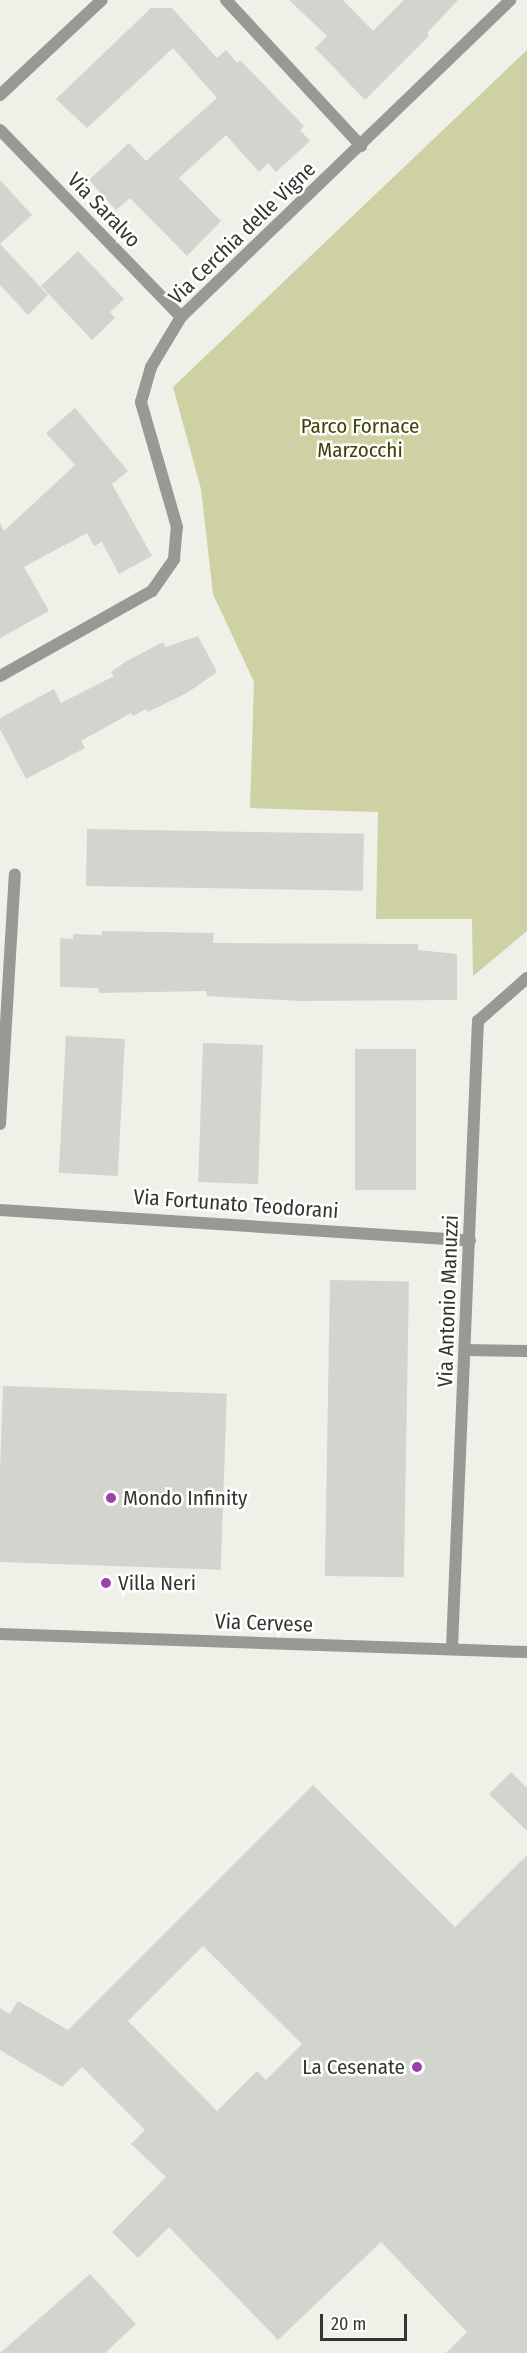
<!DOCTYPE html>
<html>
<head>
<meta charset="utf-8">
<style>
  body { margin:0 }
  #map { position:relative; width:527px; height:2353px; overflow:hidden; background:#eff0e8; font-family:"Fira Sans Condensed",sans-serif }
  div>[style] { position:absolute }
  [style*='--x'] { left:calc(var(--x)*1px); top:calc(var(--y)*1px); width:calc(var(--w)*1px); rotate:calc(var(--a)*1deg) }
  .green>* { inset:0; background:#cdd1a3 }
  .building>* { inset:0; background:#d4d4ce; transform-origin:0 0 }
  .minor>* { height:12px; margin:-6px; padding:0 6px; transform-origin:6px; border-radius:6px; background:#989895 }
  .tertiary>* { height:12px; margin:-6px; padding:0 6px; transform-origin:6px; border-radius:6px; background:#989895 }
  .dots>* { width:16px; height:16px; translate:-50% -50%; box-sizing:border-box; border:3px solid #fffffe; border-radius:50% }
  span { translate:-50% -50%; white-space:nowrap; text-align:center; line-height:1.15; -webkit-text-stroke:5px #fffffe; paint-order:stroke }
  .street-label { font-size:21px; color:#353633 }
  .park-label { font-size:21px; color:#404208 }
  .poi-label { font-size:21px; color:#353633 }
  .left { translate:0 -50%; text-align:left }
  .right { translate:-100% -50%; text-align:right }
  .scale { position:absolute; left:320px; top:2314px; width:87px; height:27px; box-sizing:border-box; border:3px solid #353633; border-top:0; padding-left:8px; font-size:18px; line-height:21px; white-space:nowrap; color:#353633; -webkit-text-stroke:4px #fffffe; paint-order:stroke }
</style>
</head>
<body>
<div id="map">
  <div class="green">
    <i style="clip-path:polygon(527px 50px,527px 931px,473px 976px,472px 919px,376px 919px,378px 812px,250px 808px,254px 682px,213px 594px,201px 489px,173px 387px)"></i>
  </div>
  <div class="building">
    <i style="clip-path:polygon(289px 0,343px 0,373px 31px,404px 0,458px 0,427px 33px,429px 36px,365px 100px,315px 48px,327px 36px)"></i>
    <i style="clip-path:polygon(151px 8px,172px 8px,217px 58px,226px 50px,237px 63px,240px 60px,304px 126px,300px 130px,310px 141px,276px 172px,268px 163px,259px 172px,226px 135px,179px 178px,221px 221px,187px 256px,130px 198px,116px 210px,89px 180px,129px 143px,146px 161px,217px 98px,173px 48px,87px 128px,56px 99px)"></i>
    <i style="clip-path:polygon(0 180px,32px 215px,0 244px)"></i>
    <i style="clip-path:polygon(0 244px,48px 295px,28px 315px,0 285px)"></i>
    <i style="clip-path:polygon(78px 251px,124px 299px,110px 312px,115px 318px,92px 340px,41px 286px)"></i>
    <i style="clip-path:polygon(75px 408px,128px 471px,112px 484px,152px 556px,119px 574px,102px 542px,94px 546px,87px 533px,24px 567px,49px 611px,0 638px,0 523px,4px 531px,75px 465px,46px 433px)"></i>
    <i style="clip-path:polygon(198px 636px,217px 672px,187px 693px,148px 712px,146px 709px,133px 716px,131px 713px,81px 741px,85px 748px,26px 779px,0 729px,0 718px,54px 689px,61px 703px,114px 676px,111px 672px,125px 662px,163px 642px,166px 647px)"></i>
    <i style="left:87px;top:829px;width:277px;height:57px;rotate:1deg"></i>
    <i style="clip-path:polygon(102px 931px,214px 933px,213px 943px,418px 944px,418px 950px,457px 954px,457px 1000px,300px 1001px,207px 996px,206px 991px,99px 993px,98px 988px,60px 987px,60px 938px,73px 939px,73px 934px,102px 935px)"></i>
    <i style="left:66px;top:1036px;width:59px;height:137px;rotate:3deg"></i>
    <i style="left:203px;top:1043px;width:60px;height:139px;rotate:2deg"></i>
    <i style="left:355px;top:1049px;width:61px;height:141px"></i>
    <i style="left:330px;top:1280px;width:79px;height:296px;rotate:1deg"></i>
    <i style="left:3px;top:1386px;width:224px;height:176px;rotate:2deg"></i>
    <i style="clip-path:polygon(511px 1772px,527px 1788px,527px 1831px,489px 1794px)"></i>
    <i style="clip-path:polygon(evenodd,313px 1785px,455px 1927px,527px 1855px,527px 2353px,446px 2353px,467px 2332px,381px 2242px,278px 2340px,169px 2227px,138px 2258px,112px 2232px,166px 2177px,131px 2144px,145px 2130px,82px 2067px,62px 2087px,0 2050px,0 2008px,10px 2014px,18px 2001px,68px 2030px,313px 1785px,203px 1946px,302px 2044px,266px 2080px,257px 2071px,217px 2111px,128px 2021px,203px 1946px)"></i>
    <i style="clip-path:polygon(90px 2274px,136px 2324px,105px 2353px,0 2353px)"></i>
  </div>
  <div class="minor">
    <i style="--x:226;--y:0;--w:199;--a:47.2"></i>
    <i style="--x:0;--y:95;--w:139;--a:-43"></i>
    <i style="--x:0;--y:130;--w:260;--a:45.9"></i>
    <i style="--x:0;--y:676;--w:174;--a:-29.2"></i>
    <i style="--x:152;--y:591;--w:39;--a:-55"></i>
    <i style="--x:174;--y:559;--w:32;--a:-85"></i>
    <i style="--x:177;--y:527;--w:130;--a:-106.1"></i>
    <i style="--x:141;--y:402;--w:36;--a:-74"></i>
    <i style="--x:151;--y:367;--w:58;--a:-59"></i>
    <i style="--x:181;--y:317;--w:457;--a:-43.9"></i>
    <i style="--x:0;--y:1124;--w:250;--a:-86.6"></i>
    <i style="--x:0;--y:1210;--w:471;--a:3.7"></i>
    <i style="--x:465;--y:1350;--w:62;--a:0.9"></i>
    <i style="--x:452;--y:1648;--w:628;--a:-87.63"></i>
    <i style="--x:478;--y:1021;--w:65;--a:-41.3"></i>
  </div>
  <div class="tertiary">
    <i style="--x:0;--y:1634;--w:527;--a:1.96"></i>
  </div>
  <div class="dots">
    <i style="left:111px;top:1498px;background:#9c40ab"></i>
    <i style="left:106px;top:1583px;background:#9c40ab"></i>
    <i style="left:417px;top:2067px;background:#9c40ab"></i>
  </div>
  <div class="street-label">
    <span style="left:104px;top:210px;rotate:46deg">Via Saralvo</span>
    <span style="left:242px;top:233px;rotate:-44deg">Via Cerchia delle Vigne</span>
    <span style="left:236px;top:1204px;rotate:4deg">Via Fortunato Teodorani</span>
    <span style="left:448px;top:1301px;rotate:-88deg">Via Antonio Manuzzi</span>
    <span style="left:264px;top:1623px;rotate:2deg">Via Cervese</span>
  </div>
  <div class="park-label">
    <span style="left:360px;top:438px">Parco Fornace<br>Marzocchi</span>
  </div>
  <div class="poi-label">
    <span class="left" style="left:123px;top:1498px">Mondo Infinity</span>
    <span class="left" style="left:118px;top:1583px">Villa Neri</span>
    <span class="right" style="left:405px;top:2067px">La Cesenate</span>
  </div>
  <div class="scale">20 m</div>
</div>
</body>
</html>
